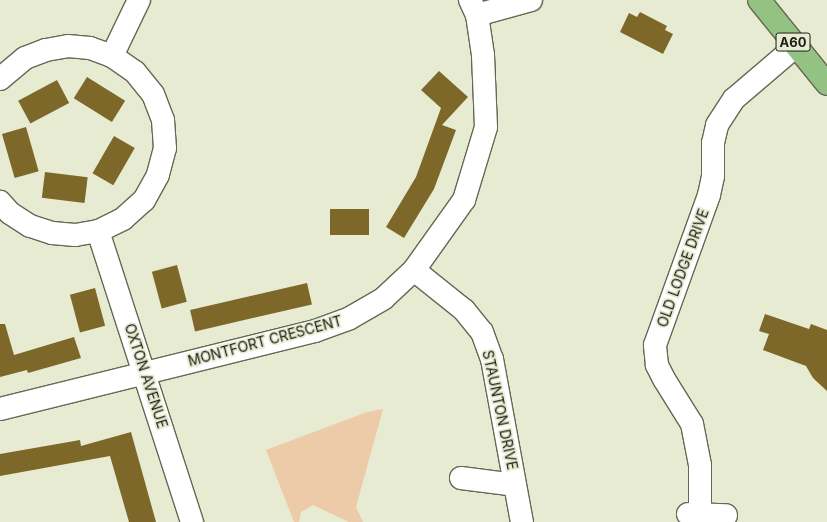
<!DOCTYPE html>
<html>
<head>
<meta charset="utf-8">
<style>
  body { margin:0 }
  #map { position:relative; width:827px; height:522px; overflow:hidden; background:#e7ebd2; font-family:Inter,sans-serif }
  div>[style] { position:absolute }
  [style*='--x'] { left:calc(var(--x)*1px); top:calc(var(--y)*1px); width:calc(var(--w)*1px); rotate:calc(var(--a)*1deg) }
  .green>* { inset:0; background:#edcba8 }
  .building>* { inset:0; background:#7d682a; transform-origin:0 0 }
  .roads { filter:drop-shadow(1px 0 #656853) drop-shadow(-1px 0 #656853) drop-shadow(0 1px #656853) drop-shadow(0 -1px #656853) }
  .minor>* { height:22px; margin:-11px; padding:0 11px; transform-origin:11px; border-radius:11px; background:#fff }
  .trunk>* { height:22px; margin:-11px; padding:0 11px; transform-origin:11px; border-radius:11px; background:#93c282 }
  span { translate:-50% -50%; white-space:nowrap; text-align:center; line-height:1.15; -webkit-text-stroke:3.5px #e7ebd2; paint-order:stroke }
  .shield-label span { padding:1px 3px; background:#e7ebd2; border:1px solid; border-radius:3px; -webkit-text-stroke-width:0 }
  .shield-label { font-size:13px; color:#1c1d15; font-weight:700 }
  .street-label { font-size:14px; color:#1c1d15 }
</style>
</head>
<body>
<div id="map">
  <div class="green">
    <i style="clip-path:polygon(383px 409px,356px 507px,363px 522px,349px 522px,313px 505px,301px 512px,299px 522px,294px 522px,266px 450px,367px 412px)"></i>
  </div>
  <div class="building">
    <i style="clip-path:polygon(640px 12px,667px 26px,665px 30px,673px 34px,663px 54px,620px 32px,629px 13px,637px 17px)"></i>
    <i style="clip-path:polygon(439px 71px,468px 97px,442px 125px,456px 130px,434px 189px,404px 238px,386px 227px,416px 177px,441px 108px,421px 90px)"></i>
    <i style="left:87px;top:77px;width:45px;height:25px;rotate:32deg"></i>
    <i style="left:57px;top:80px;width:26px;height:44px;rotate:62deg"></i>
    <i style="left:26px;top:127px;width:46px;height:25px;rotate:74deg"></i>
    <i style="left:114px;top:136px;width:24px;height:43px;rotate:30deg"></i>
    <i style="left:45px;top:172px;width:43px;height:26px;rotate:7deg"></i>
    <i style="left:330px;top:209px;width:39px;height:26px"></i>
    <i style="left:177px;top:265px;width:38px;height:26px;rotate:75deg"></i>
    <i style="left:307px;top:283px;width:22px;height:120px;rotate:77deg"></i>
    <i style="left:95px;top:288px;width:39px;height:26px;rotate:75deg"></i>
    <i style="clip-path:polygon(765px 314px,809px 329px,811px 324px,827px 330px,827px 391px,813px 378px,806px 366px,763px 350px,769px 334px,759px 331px)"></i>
    <i style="clip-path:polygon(0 324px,5px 324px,14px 355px,74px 337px,81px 358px,28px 373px,27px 370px,0 377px)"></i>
    <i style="clip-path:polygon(131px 432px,156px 522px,129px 522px,110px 456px,0 476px,0 454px,80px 440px,81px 446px)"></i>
  </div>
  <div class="roads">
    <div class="minor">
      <i style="--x:477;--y:15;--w:56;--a:-15.5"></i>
      <i style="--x:112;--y:56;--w:62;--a:-64.3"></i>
      <i style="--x:0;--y:79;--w:33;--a:-40"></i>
      <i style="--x:25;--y:58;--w:22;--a:-21"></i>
      <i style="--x:46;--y:50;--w:22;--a:-10"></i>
      <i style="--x:68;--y:46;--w:22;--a:5"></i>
      <i style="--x:90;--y:48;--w:23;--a:20"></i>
      <i style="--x:112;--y:56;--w:28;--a:35"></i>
      <i style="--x:135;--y:72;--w:28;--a:51"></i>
      <i style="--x:153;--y:94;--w:28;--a:69"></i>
      <i style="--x:163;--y:120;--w:28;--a:86"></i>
      <i style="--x:165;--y:148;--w:28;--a:105"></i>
      <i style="--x:158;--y:175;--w:29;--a:119"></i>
      <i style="--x:144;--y:200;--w:28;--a:138"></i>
      <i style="--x:123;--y:219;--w:28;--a:154"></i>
      <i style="--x:98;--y:231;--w:23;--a:170"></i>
      <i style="--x:75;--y:235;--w:23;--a:-175"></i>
      <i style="--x:52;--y:233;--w:23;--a:-162"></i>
      <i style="--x:30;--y:226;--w:24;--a:-147"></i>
      <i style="--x:10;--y:213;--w:15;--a:-132"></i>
      <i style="--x:98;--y:231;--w:306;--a:72.1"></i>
      <i style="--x:414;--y:270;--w:64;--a:38.7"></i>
      <i style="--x:464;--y:310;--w:28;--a:51"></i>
      <i style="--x:482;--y:332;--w:29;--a:70"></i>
      <i style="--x:492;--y:359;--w:166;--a:79.6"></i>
      <i style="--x:0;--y:409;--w:325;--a:-13.9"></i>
      <i style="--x:315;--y:331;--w:37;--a:-20"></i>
      <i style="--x:350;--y:318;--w:39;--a:-30"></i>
      <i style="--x:384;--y:298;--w:41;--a:-43"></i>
      <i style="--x:414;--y:270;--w:86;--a:-54.5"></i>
      <i style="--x:464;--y:200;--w:76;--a:-73.2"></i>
      <i style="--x:486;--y:127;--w:72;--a:-92.4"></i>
      <i style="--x:483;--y:55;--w:40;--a:-98.5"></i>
      <i style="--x:477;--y:15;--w:17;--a:-115"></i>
      <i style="--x:461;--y:478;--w:54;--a:7.4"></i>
      <i style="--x:688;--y:514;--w:38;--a:2"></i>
      <i style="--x:700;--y:514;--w:49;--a:-90"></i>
      <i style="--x:700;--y:465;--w:42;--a:-101"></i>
      <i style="--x:692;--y:424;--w:53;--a:-121.9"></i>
      <i style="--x:664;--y:379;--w:16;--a:-117"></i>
      <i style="--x:657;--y:365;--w:20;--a:-96"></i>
      <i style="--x:655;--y:345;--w:159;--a:-70.2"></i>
      <i style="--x:709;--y:195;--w:19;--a:-78"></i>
      <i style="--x:713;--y:176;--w:33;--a:-90"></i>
      <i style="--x:713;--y:143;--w:18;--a:-77"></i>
      <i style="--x:717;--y:125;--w:31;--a:-57"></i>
      <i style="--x:734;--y:99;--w:82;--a:-40.5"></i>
    </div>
    <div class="trunk">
      <i style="--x:759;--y:0;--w:108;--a:51"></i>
    </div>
  </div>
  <div class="shield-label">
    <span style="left:793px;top:42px">A60</span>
  </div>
  <div class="street-label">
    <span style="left:683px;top:268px;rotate:-70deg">OLD LODGE DRIVE</span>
    <span style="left:265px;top:341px;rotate:-15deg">MONTFORT CRESCENT</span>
    <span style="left:146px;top:376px;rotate:72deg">OXTON AVENUE</span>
    <span style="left:500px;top:410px;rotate:78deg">STAUNTON DRIVE</span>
  </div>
</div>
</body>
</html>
